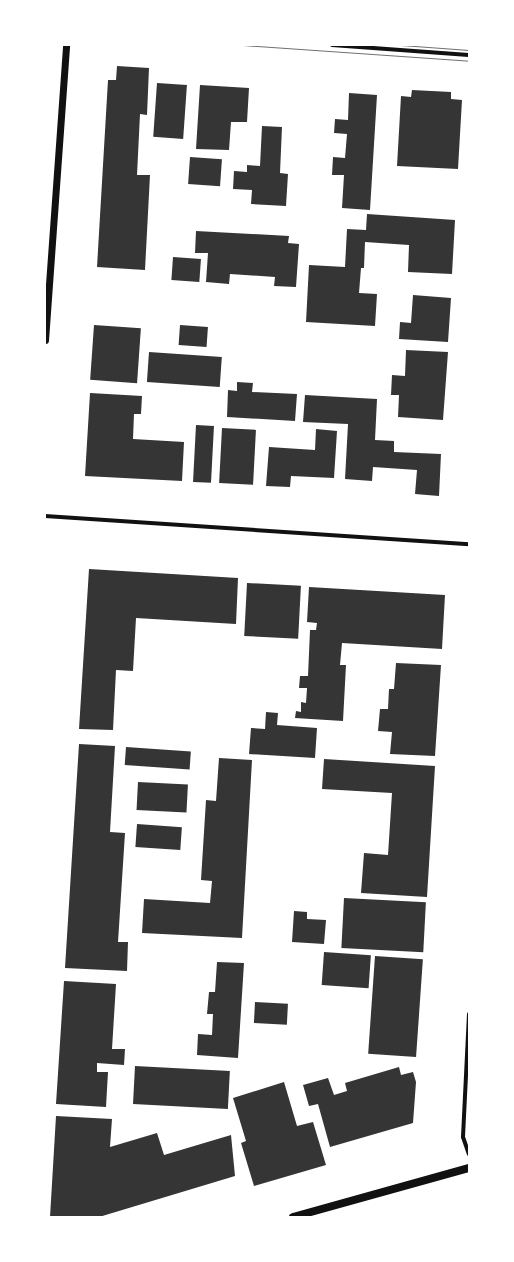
<!DOCTYPE html>
<html>
<head>
<meta charset="utf-8">
<style>
  body { margin:0 }
  #map { position:relative; width:514px; height:1262px; overflow:hidden; background:#fff; font-family:"Source Sans 3",sans-serif }
  div>[style] { position:absolute }
  [style*='--x'] { left:calc(var(--x)*1px); top:calc(var(--y)*1px); width:calc(var(--w)*1px); rotate:calc(var(--a)*1deg) }
  .building>* { inset:0; background:#353535; transform-origin:0 0 }
  .minor>* { height:4px; margin:-2px; padding:0 2px; transform-origin:2px; border-radius:2px; background:#111 }
  .tertiary>* { height:7px; margin:-3.5px; padding:0 3.5px; transform-origin:3.5px; border-radius:3.5px; background:#111 }
  .secondary>* { height:8px; margin:-4px; padding:0 4px; transform-origin:4px; border-radius:4px; background:#111 }
  .tram>* { height:1px; margin:-0.5px; padding:0 0.5px; transform-origin:0.5px; border-radius:0.5px; background:#707070 }
  span { translate:-50% -50%; white-space:nowrap; text-align:center; line-height:1.15; -webkit-text-stroke:4px #fff; paint-order:stroke }
  .frame { position:absolute; inset:0; border:46px solid #fff; pointer-events:none }
</style>
</head>
<body>
<div id="map">
  <div class="building">
    <i style="clip-path:polygon(117px 66px,149px 68px,147px 115px,140px 114px,137px 175px,150px 175px,145px 270px,97px 267px,108px 80px,116px 80px)"></i>
    <i style="left:157px;top:83px;width:30px;height:54px;rotate:4deg"></i>
    <i style="clip-path:polygon(200px 85px,249px 88px,247px 122px,231px 122px,229px 150px,196px 149px)"></i>
    <i style="clip-path:polygon(412px 90px,451px 92px,451px 99px,462px 100px,458px 169px,397px 166px,401px 96px,411px 97px)"></i>
    <i style="clip-path:polygon(349px 93px,377px 95px,370px 210px,342px 208px,344px 175px,332px 175px,333px 157px,345px 158px,347px 134px,334px 133px,335px 119px,348px 120px)"></i>
    <i style="clip-path:polygon(262px 126px,282px 127px,280px 173px,288px 174px,286px 206px,251px 204px,252px 190px,233px 189px,234px 171px,247px 172px,247px 165px,260px 166px)"></i>
    <i style="left:190px;top:157px;width:32px;height:27px;rotate:4deg"></i>
    <i style="clip-path:polygon(367px 214px,455px 220px,452px 274px,408px 272px,409px 245px,365px 242px,364px 268px,361px 268px,359px 293px,377px 294px,375px 326px,306px 322px,309px 265px,345px 267px,347px 229px,366px 230px)"></i>
    <i style="clip-path:polygon(196px 231px,289px 236px,288px 243px,299px 244px,296px 287px,274px 286px,275px 277px,230px 274px,229px 284px,206px 282px,208px 253px,195px 253px)"></i>
    <i style="left:173px;top:257px;width:28px;height:23px;rotate:4deg"></i>
    <i style="clip-path:polygon(413px 295px,451px 298px,448px 342px,399px 339px,400px 322px,411px 323px)"></i>
    <i style="left:94px;top:325px;width:47px;height:55px;rotate:4deg"></i>
    <i style="left:180px;top:325px;width:28px;height:20px;rotate:4deg"></i>
    <i style="clip-path:polygon(406px 350px,448px 352px,443px 420px,398px 417px,399px 395px,391px 395px,392px 375px,405px 376px)"></i>
    <i style="left:149px;top:352px;width:73px;height:30px;rotate:4deg"></i>
    <i style="clip-path:polygon(237px 382px,253px 383px,252px 392px,297px 394px,295px 421px,227px 417px,228px 390px,237px 391px)"></i>
    <i style="clip-path:polygon(90px 393px,142px 396px,141px 414px,134px 414px,133px 439px,184px 442px,182px 481px,85px 476px)"></i>
    <i style="clip-path:polygon(305px 395px,377px 399px,375px 440px,394px 441px,394px 452px,441px 454px,439px 496px,415px 494px,417px 470px,373px 467px,372px 481px,345px 479px,348px 424px,303px 422px)"></i>
    <i style="left:196px;top:425px;width:18px;height:57px;rotate:3deg"></i>
    <i style="left:222px;top:428px;width:34px;height:55px;rotate:3deg"></i>
    <i style="clip-path:polygon(316px 429px,337px 431px,334px 478px,291px 476px,290px 487px,266px 486px,269px 447px,315px 450px)"></i>
    <i style="clip-path:polygon(89px 569px,238px 578px,236px 624px,136px 618px,133px 671px,116px 670px,113px 730px,79px 729px)"></i>
    <i style="left:247px;top:583px;width:54px;height:53px;rotate:3deg"></i>
    <i style="clip-path:polygon(309px 587px,445px 595px,442px 649px,342px 643px,340px 665px,346px 665px,343px 721px,295px 718px,296px 711px,301px 712px,301px 702px,306px 703px,307px 688px,299px 688px,300px 676px,308px 676px,310px 630px,316px 630px,317px 623px,307px 622px)"></i>
    <i style="clip-path:polygon(396px 663px,441px 665px,435px 756px,390px 754px,392px 732px,378px 731px,380px 709px,388px 709px,389px 689px,394px 689px)"></i>
    <i style="clip-path:polygon(266px 712px,278px 713px,277px 725px,317px 728px,315px 758px,249px 754px,251px 728px,265px 729px)"></i>
    <i style="clip-path:polygon(79px 744px,115px 746px,110px 832px,125px 833px,118px 942px,128px 942px,127px 971px,65px 968px)"></i>
    <i style="left:126px;top:747px;width:65px;height:18px;rotate:4deg"></i>
    <i style="clip-path:polygon(219px 758px,252px 760px,242px 938px,142px 933px,144px 899px,210px 903px,212px 881px,201px 880px,206px 800px,216px 801px)"></i>
    <i style="clip-path:polygon(324px 759px,435px 766px,427px 897px,361px 893px,364px 853px,388px 855px,392px 793px,322px 789px)"></i>
    <i style="left:138px;top:782px;width:50px;height:28px;rotate:3deg"></i>
    <i style="left:137px;top:824px;width:45px;height:23px;rotate:4deg"></i>
    <i style="left:344px;top:898px;width:82px;height:50px;rotate:3deg"></i>
    <i style="clip-path:polygon(294px 911px,307px 912px,307px 919px,326px 920px,324px 944px,292px 942px)"></i>
    <i style="left:324px;top:952px;width:47px;height:33px;rotate:4deg"></i>
    <i style="left:375px;top:956px;width:48px;height:98px;rotate:4deg"></i>
    <i style="clip-path:polygon(217px 962px,244px 963px,238px 1058px,197px 1055px,198px 1034px,212px 1035px,213px 1014px,207px 1014px,209px 992px,215px 992px)"></i>
    <i style="clip-path:polygon(64px 981px,116px 984px,112px 1049px,125px 1049px,124px 1065px,97px 1063px,97px 1072px,108px 1072px,106px 1107px,56px 1104px)"></i>
    <i style="left:255px;top:1002px;width:33px;height:21px;rotate:3deg"></i>
    <i style="left:135px;top:1066px;width:95px;height:38px;rotate:3deg"></i>
    <i style="clip-path:polygon(399px 1067px,401px 1075px,413px 1072px,416px 1082px,413px 1123px,330px 1147px,318px 1104px,309px 1106px,303px 1085px,328px 1078px,334px 1095px,347px 1091px,345px 1083px)"></i>
    <i style="clip-path:polygon(284px 1082px,297px 1126px,313px 1122px,326px 1165px,254px 1186px,241px 1143px,246px 1141px,233px 1098px)"></i>
    <i style="clip-path:polygon(56px 1116px,112px 1119px,110px 1147px,157px 1133px,164px 1155px,231px 1135px,235px 1176px,99px 1217px,50px 1217px)"></i>
  </div>
  <div class="minor">
    <i style="--x:332;--y:45;--w:137;--a:4.2"></i>
    <i style="--x:45;--y:516;--w:425;--a:3.8"></i>
    <i style="--x:469;--y:1014;--w:123;--a:92.8"></i>
    <i style="--x:463;--y:1137;--w:18;--a:71"></i>
  </div>
  <div class="tertiary">
    <i style="--x:45;--y:340;--w:296;--a:-85.9"></i>
  </div>
  <div class="secondary">
    <i style="--x:293;--y:1217;--w:183;--a:-15.6"></i>
  </div>
  <div class="tram">
    <i style="--x:243;--y:45;--w:227;--a:4"></i>
    <i style="--x:401;--y:45;--w:68;--a:4.2"></i>
  </div>
  <div class="frame"></div>
</div>
</body>
</html>
